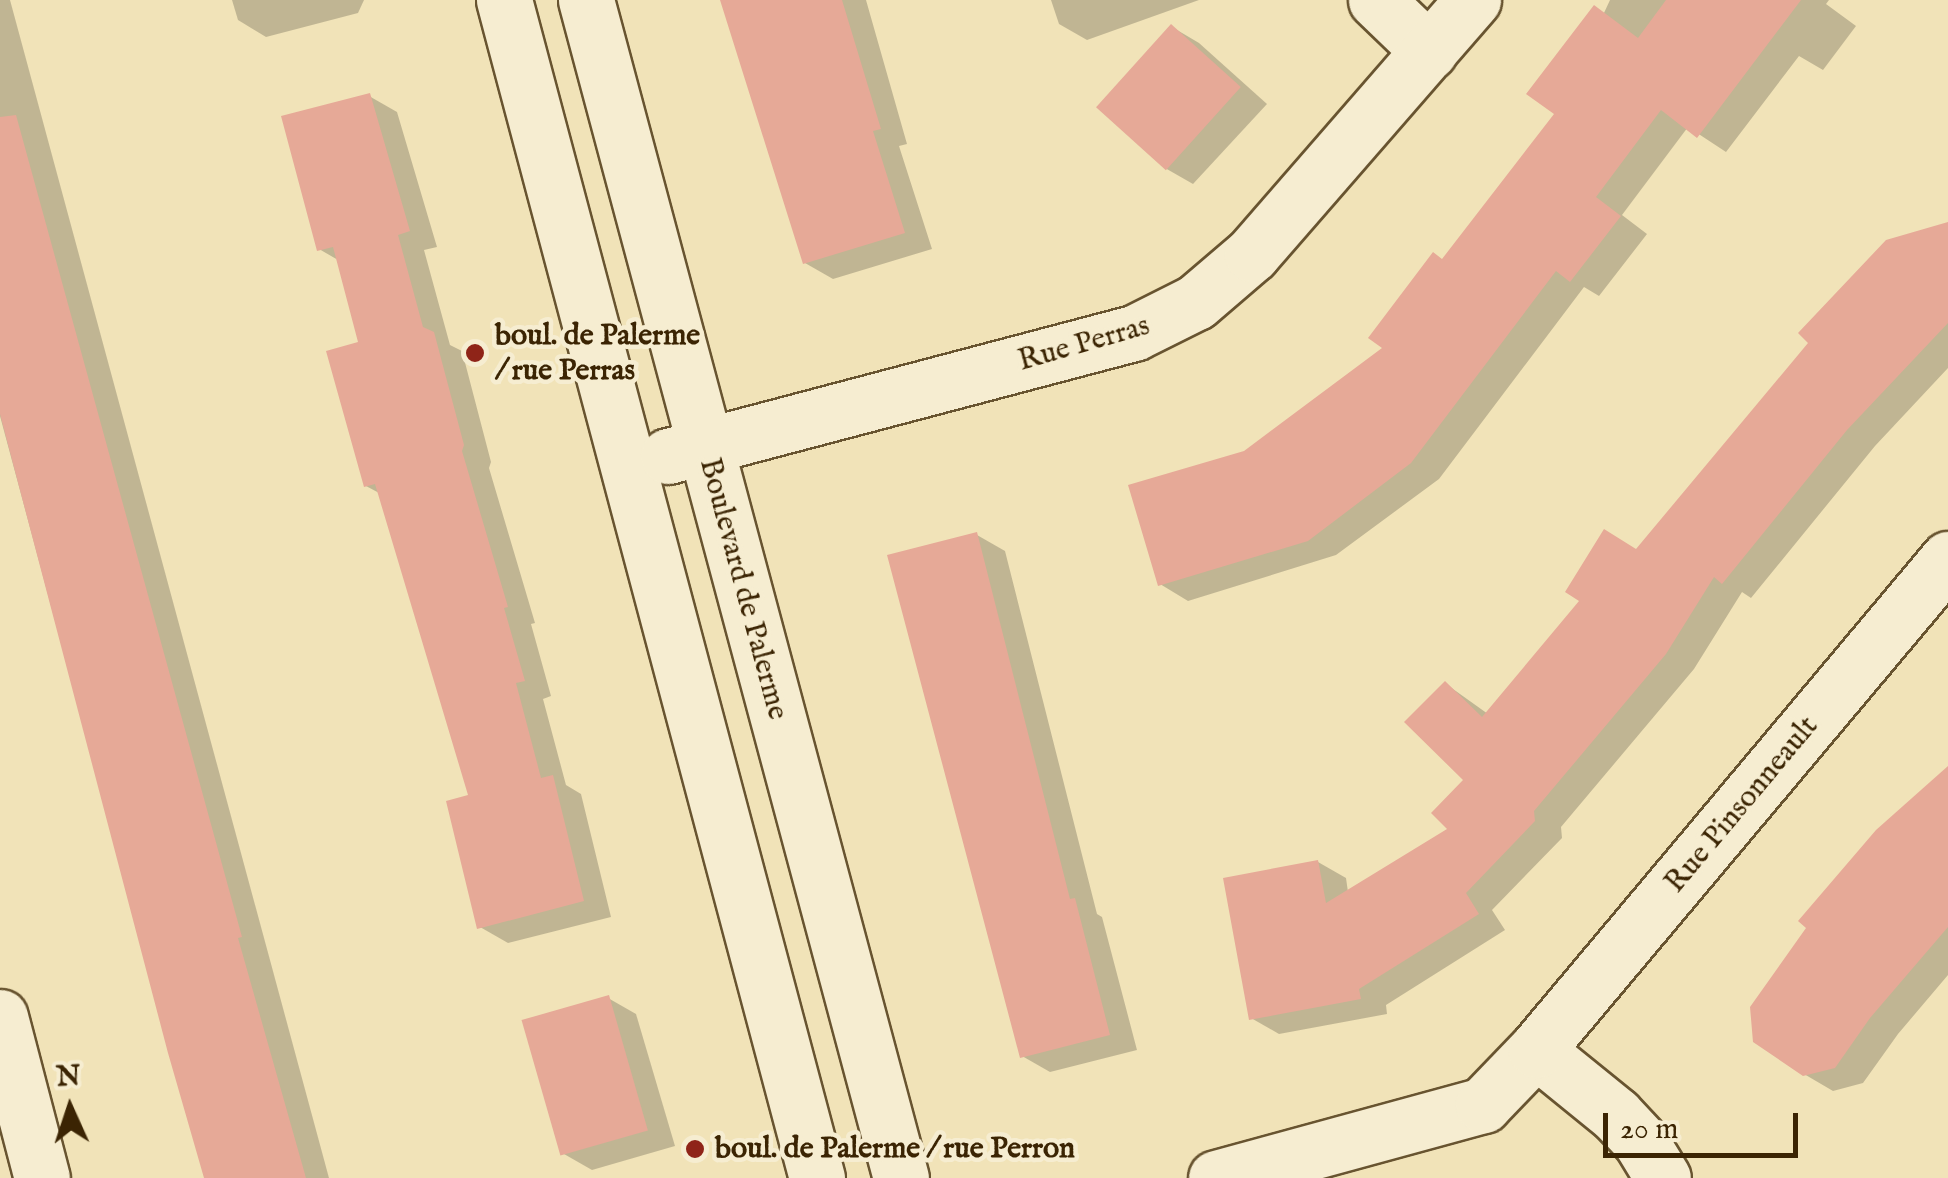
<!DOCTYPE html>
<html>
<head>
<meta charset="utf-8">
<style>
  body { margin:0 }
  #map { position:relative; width:1948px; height:1178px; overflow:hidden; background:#f1e3b8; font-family:"IM FELL English",serif }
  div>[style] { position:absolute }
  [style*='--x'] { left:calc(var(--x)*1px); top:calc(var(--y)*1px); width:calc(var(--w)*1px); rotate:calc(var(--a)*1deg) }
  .shadow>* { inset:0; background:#0003 }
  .building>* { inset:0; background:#e6a997; transform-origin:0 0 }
  .roads { filter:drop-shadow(2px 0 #685430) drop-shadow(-2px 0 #685430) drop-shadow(0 2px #685430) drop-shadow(0 -2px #685430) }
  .minor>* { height:55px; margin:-27.5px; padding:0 27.5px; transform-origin:27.5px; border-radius:27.5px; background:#f6edd1 }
  .dots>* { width:28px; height:28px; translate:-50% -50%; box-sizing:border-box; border:5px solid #f6edd1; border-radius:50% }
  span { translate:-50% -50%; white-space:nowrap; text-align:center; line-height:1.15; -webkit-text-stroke:9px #f6edd1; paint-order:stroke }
  .poi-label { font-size:30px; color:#3b2403; font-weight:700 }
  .left { translate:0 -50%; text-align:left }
  .street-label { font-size:30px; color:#3b2403 }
  .north { position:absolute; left:20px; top:1058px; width:100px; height:100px; -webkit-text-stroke:8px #f6edd1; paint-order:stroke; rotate:357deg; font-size:28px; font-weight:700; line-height:40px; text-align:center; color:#3b2403 }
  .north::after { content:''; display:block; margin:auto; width:35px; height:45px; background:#3b2403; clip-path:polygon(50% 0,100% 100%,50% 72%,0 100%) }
  .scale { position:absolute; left:1603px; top:1113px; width:195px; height:45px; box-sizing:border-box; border:5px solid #3b2403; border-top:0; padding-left:12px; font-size:30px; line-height:35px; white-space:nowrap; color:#3b2403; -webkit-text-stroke:8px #f6edd1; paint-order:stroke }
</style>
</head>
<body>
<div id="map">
  <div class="shadow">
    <i style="clip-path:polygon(0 0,10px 0,329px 1178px,206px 1178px,171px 1052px,0 416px)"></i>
    <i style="clip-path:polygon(232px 0,364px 0,358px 13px,266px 37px,238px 20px)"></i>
    <i style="clip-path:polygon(722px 0,866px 0,907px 144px,899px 146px,932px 249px,833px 279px,805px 263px)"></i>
    <i style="clip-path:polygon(1051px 0,1199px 0,1087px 40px,1059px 24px)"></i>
    <i style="clip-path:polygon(1610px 0,1829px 0,1826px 4px,1856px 26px,1823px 70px,1799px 56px,1726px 152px,1688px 127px,1622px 215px,1647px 234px,1599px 296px,1584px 287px,1439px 479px,1336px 555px,1188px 601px,1160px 584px,1245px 453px,1386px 348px,1444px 261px,1557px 114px)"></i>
    <i style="clip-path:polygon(1172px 27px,1199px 43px,1267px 104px,1193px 184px,1165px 168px)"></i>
    <i style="clip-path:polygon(369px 96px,397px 112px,437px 247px,424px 250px,450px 345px,462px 351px,491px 462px,489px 468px,535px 623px,531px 624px,551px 696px,543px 699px,566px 785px,581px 794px,611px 917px,508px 943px,480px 927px,471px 796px,381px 494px,366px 486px,362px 344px,338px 260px,319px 249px)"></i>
    <i style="clip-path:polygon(1948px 224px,1948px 368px,1875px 446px,1751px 598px,1742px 592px,1694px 669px,1561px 827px,1562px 838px,1492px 910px,1505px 930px,1386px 1005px,1387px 1014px,1279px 1034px,1251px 1018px,1318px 862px,1346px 878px,1348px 892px,1451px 829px,1467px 780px,1446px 684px,1488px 714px)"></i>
    <i style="clip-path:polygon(977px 535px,1005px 551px,1097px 914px,1102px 917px,1137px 1050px,1050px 1072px,1022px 1056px)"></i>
    <i style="clip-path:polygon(1948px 768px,1948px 975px,1898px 1034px,1863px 1083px,1833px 1091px,1804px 1074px)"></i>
    <i style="clip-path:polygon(608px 998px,636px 1014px,675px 1146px,592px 1170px,564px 1154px)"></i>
  </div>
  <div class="building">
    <i style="clip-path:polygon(720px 0,842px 0,881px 129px,873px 131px,905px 233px,803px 264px)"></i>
    <i style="clip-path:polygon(1666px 0,1801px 0,1697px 138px,1661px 110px,1596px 197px,1621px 216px,1570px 282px,1556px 271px,1411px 463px,1308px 541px,1158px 586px,1128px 485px,1244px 451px,1382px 348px,1368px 338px,1433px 252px,1442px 259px,1554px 114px,1526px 94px,1594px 5px,1638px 38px)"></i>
    <i style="left:1171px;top:24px;width:94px;height:112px;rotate:42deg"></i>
    <i style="clip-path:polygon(370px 93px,410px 231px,398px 235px,423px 327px,434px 332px,464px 445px,462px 451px,508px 607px,504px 608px,525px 681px,516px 683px,541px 778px,553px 775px,584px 901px,477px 929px,446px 801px,468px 795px,375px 484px,364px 487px,326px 351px,358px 342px,333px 247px,317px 251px,281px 116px)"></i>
    <i style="clip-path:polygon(16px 115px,242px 937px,238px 938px,306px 1178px,204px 1178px,168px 1053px,0 414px,0 117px)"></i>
    <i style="clip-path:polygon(1948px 222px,1948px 323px,1847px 430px,1722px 584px,1714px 577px,1666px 654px,1534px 811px,1535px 821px,1466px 893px,1479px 914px,1359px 989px,1361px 999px,1249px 1020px,1223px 878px,1318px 860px,1326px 903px,1447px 829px,1431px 813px,1463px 780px,1404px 722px,1445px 681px,1482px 717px,1579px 601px,1565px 592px,1604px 529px,1636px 549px,1808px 343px,1798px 333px,1886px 240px)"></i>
    <i style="clip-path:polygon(977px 532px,1070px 899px,1075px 898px,1110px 1035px,1020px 1058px,887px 555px)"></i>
    <i style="clip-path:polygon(1948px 766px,1948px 927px,1870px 1018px,1835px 1068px,1803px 1076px,1753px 1042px,1750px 1007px,1806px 928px,1798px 921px,1876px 830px)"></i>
    <i style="left:609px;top:995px;width:141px;height:91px;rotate:74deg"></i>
  </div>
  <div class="roads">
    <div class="minor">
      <i style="--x:504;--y:0;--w:1219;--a:75.12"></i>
      <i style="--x:586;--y:0;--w:1219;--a:75.03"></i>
      <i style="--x:1376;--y:0;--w:74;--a:43.9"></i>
      <i style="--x:668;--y:456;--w:482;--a:-14.8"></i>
      <i style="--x:1134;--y:333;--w:69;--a:-26.6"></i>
      <i style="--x:1196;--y:302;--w:74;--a:-40.6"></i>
      <i style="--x:1252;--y:254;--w:337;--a:-49"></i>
      <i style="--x:0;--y:1017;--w:166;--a:75.4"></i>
      <i style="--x:1536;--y:1050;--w:103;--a:39.1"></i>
      <i style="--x:1616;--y:1115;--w:37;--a:47"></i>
      <i style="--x:1641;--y:1142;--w:42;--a:58.6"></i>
      <i style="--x:1216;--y:1178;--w:277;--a:-15.3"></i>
      <i style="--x:1483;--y:1105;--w:76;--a:-46.1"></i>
      <i style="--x:1536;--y:1050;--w:641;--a:-50"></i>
    </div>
  </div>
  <div class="dots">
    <i style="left:475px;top:353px;background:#8f2418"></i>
    <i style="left:695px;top:1149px;background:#8f2418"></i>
  </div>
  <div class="poi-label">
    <span class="left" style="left:495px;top:353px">boul. de Palerme<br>/ rue Perras</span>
    <span class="left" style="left:715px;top:1149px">boul. de Palerme / rue Perron</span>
  </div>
  <div class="street-label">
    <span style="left:1084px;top:344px;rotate:-16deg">Rue Perras</span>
    <span style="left:743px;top:589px;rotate:75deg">Boulevard de Palerme</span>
    <span style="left:1742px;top:805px;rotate:-50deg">Rue Pinsonneault</span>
  </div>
  <div class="north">N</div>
  <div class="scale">20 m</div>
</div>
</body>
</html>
